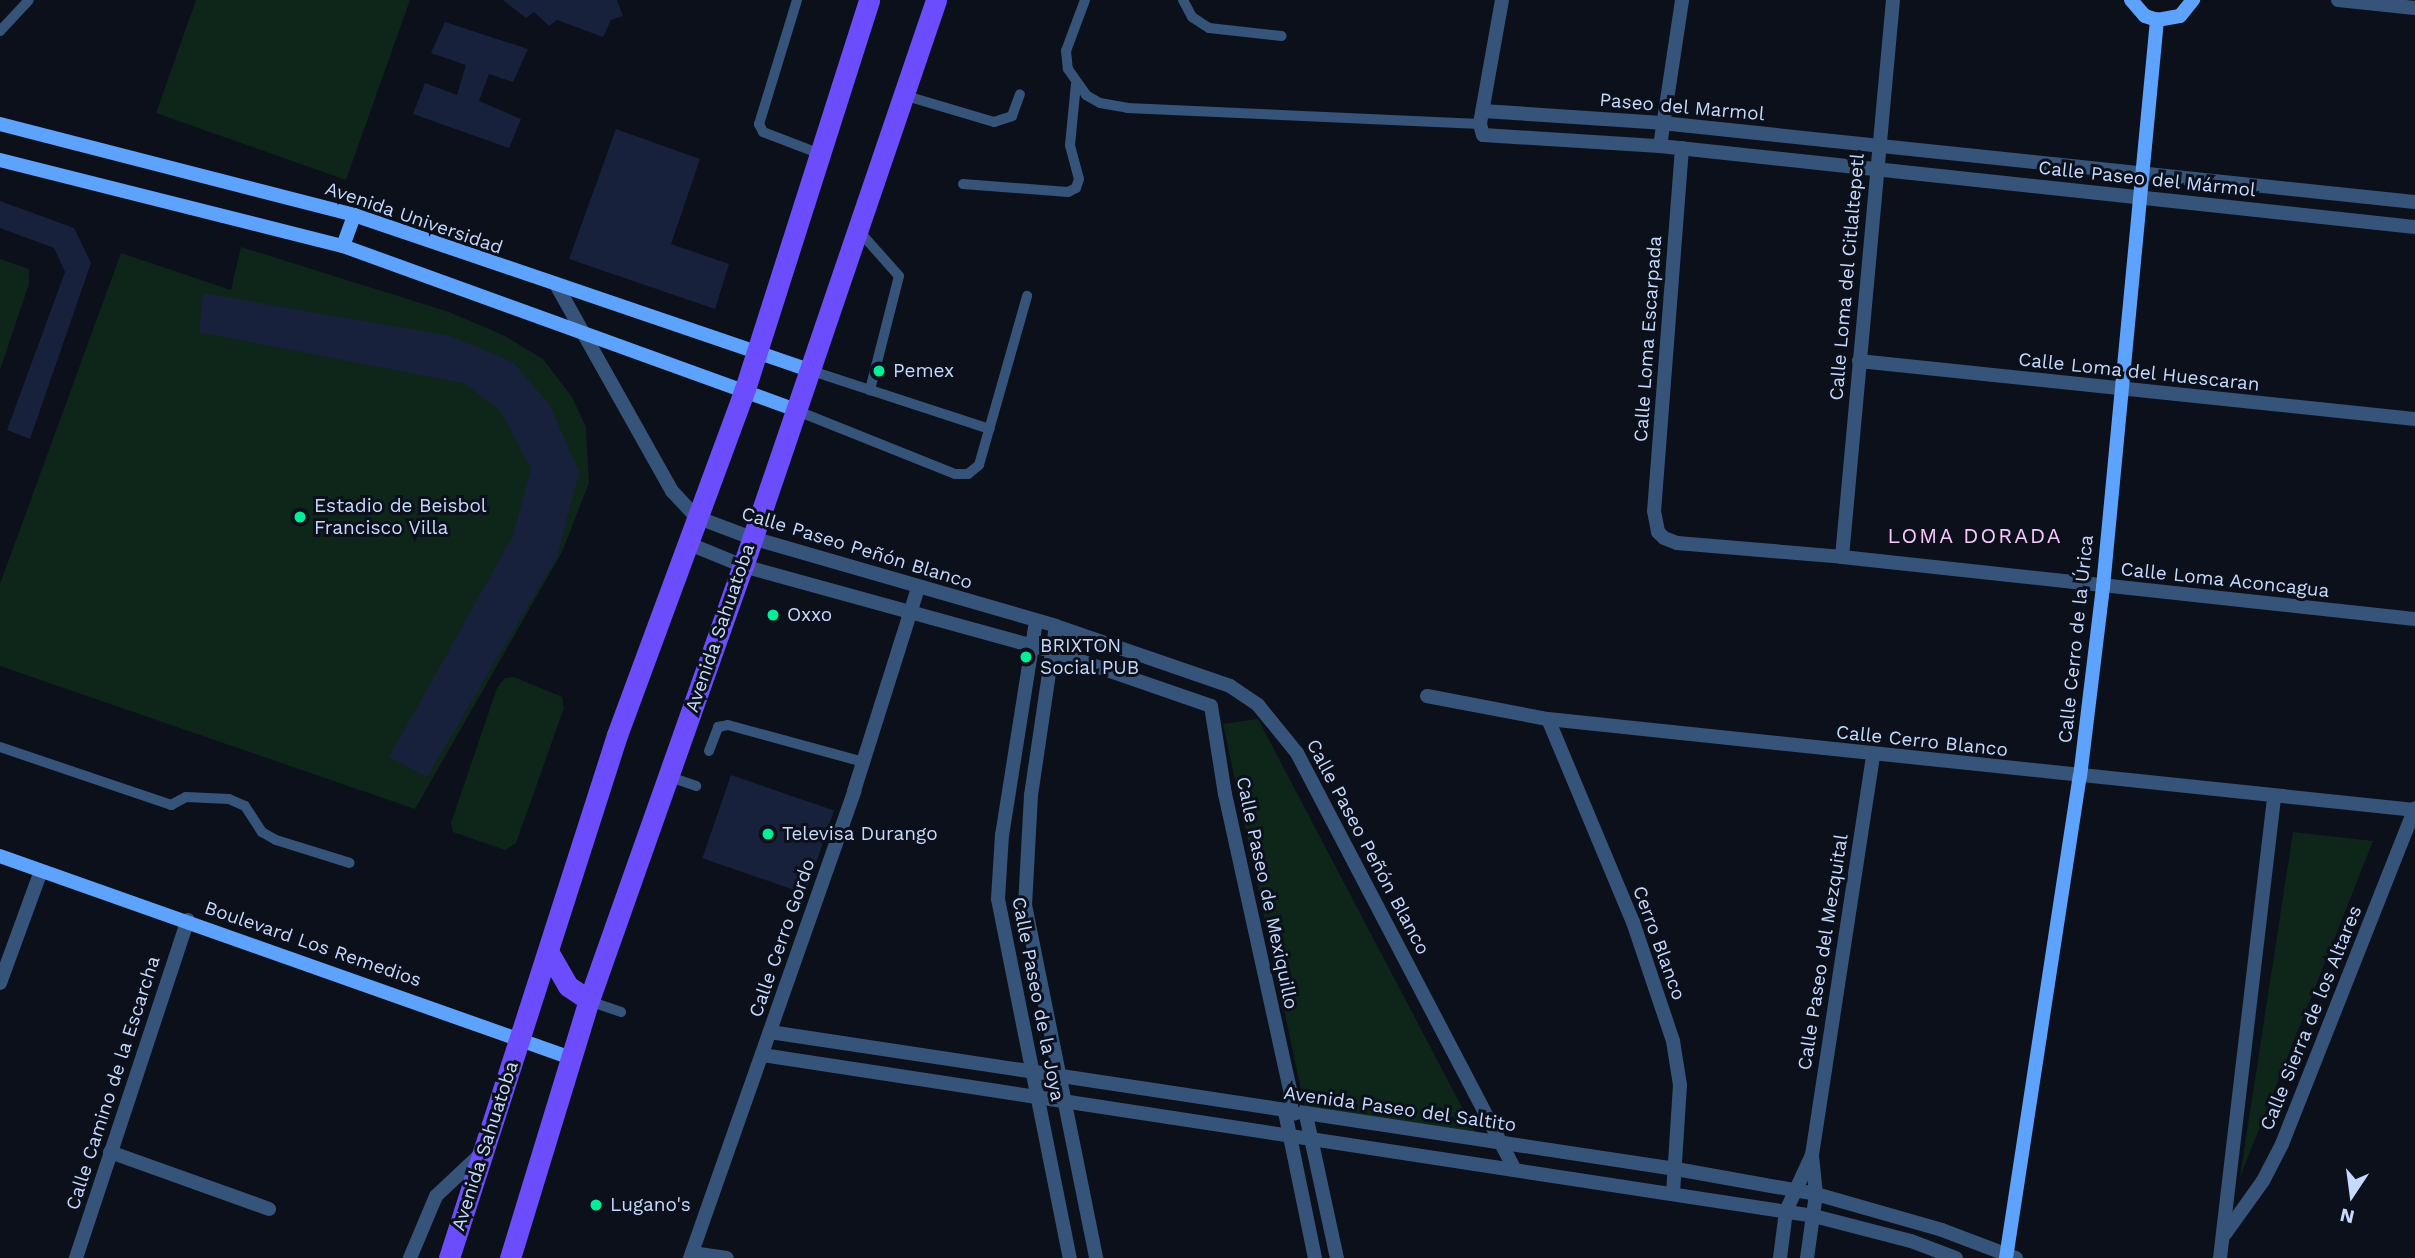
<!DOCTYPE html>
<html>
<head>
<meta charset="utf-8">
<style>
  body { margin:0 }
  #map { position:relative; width:2415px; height:1258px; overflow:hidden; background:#0b101b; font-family:"Work Sans",sans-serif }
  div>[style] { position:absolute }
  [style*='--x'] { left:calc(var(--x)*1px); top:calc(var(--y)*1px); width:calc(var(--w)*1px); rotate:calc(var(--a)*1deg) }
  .green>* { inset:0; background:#0e251a }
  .building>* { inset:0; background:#17213c; transform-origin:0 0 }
  .lane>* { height:10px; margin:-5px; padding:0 5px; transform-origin:5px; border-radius:5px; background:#36537a }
  .street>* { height:14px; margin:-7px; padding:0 7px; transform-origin:7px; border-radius:7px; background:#36537a }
  .secondary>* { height:14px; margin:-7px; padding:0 7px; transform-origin:7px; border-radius:7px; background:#5da3fe }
  .primary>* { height:21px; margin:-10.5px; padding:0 10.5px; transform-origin:10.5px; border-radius:10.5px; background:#6b4dfe }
  .dots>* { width:19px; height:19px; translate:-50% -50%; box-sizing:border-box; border:4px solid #0b101b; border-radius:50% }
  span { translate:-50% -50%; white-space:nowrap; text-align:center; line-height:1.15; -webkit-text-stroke:6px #0b101b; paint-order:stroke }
  .street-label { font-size:19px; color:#c6d9ff }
  .poi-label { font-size:19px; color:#c6d9ff }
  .left { translate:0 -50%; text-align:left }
  .neighbourhood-label { font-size:21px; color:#f9c8ff; letter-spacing:2px }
  .north { position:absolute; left:2317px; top:1160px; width:70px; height:70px; -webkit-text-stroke:5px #0b101b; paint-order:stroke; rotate:193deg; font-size:19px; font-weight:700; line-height:28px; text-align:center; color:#c6d9ff }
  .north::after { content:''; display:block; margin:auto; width:24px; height:32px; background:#c6d9ff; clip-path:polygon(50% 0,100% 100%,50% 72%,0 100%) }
</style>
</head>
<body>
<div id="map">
  <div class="green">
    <i style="clip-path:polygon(196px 0,410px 0,346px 180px,156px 113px)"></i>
    <i style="clip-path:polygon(241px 247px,449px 312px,503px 335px,543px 359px,572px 397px,586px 427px,589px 483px,562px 552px,415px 809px,0 666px,0 584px,121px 253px,231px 290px)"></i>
    <i style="clip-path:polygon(0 259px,29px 269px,29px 284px,0 370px)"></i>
    <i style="clip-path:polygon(514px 677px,562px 697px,564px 708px,516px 843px,505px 850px,453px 832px,451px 823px,497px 688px,505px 678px)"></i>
    <i style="clip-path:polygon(1258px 719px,1475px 1132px,1305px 1108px,1223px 724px)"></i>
    <i style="clip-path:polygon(2293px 832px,2373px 841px,2240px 1177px)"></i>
  </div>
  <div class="building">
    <i style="clip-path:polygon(503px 0,617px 0,623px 16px,611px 20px,603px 37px,557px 20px,549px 26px,534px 12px,526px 18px)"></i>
    <i style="clip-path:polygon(445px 22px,528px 49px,513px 82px,489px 74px,479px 101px,521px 119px,509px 148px,413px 114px,425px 83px,457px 95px,466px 65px,431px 53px)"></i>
    <i style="clip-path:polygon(616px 129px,700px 159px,671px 244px,729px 264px,715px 309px,569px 259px)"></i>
    <i style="clip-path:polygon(0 201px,74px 228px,91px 263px,30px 439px,7px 430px,65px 272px,54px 248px,0 228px)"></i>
    <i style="clip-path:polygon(203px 293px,450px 336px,513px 362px,550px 405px,579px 472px,557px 557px,427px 777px,389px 757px,513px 536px,531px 468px,499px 409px,463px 383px,199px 332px)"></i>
    <i style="left:731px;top:775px;width:109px;height:88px;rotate:19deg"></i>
  </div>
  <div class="lane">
    <i style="--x:797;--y:0;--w:130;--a:107"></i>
    <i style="--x:759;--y:124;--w:9;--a:63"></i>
    <i style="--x:763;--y:132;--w:59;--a:20.9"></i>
    <i style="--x:1085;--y:0;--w:54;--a:110.4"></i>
    <i style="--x:1066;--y:51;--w:18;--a:84"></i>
    <i style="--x:1068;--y:69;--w:32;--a:55"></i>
    <i style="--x:1086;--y:95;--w:16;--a:30"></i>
    <i style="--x:1100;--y:103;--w:27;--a:10"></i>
    <i style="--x:1127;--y:108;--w:353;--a:2.6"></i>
    <i style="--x:1183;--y:0;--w:19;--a:62"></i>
    <i style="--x:1192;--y:17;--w:20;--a:33"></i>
    <i style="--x:1209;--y:28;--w:73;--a:6.3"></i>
    <i style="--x:0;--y:31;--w:42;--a:-46.9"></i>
    <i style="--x:903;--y:95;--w:95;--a:16.5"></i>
    <i style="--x:994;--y:122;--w:19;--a:-18"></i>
    <i style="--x:1012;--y:116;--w:23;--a:-70"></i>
    <i style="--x:963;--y:184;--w:105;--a:4.4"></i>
    <i style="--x:1068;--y:192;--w:9;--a:-27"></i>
    <i style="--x:1076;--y:188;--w:9;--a:-72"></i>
    <i style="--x:1079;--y:179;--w:35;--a:-105"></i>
    <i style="--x:1070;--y:145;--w:61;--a:-84.4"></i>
    <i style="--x:859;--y:231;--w:60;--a:48.4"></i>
    <i style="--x:899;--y:276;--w:118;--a:104.3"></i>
    <i style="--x:809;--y:370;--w:190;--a:18.1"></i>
    <i style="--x:795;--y:410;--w:172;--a:21.8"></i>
    <i style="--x:955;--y:474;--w:13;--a:0"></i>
    <i style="--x:968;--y:474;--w:14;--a:-39"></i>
    <i style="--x:979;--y:465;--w:176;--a:-74.1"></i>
    <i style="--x:0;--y:747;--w:181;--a:18.7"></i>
    <i style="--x:171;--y:805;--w:17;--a:-28"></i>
    <i style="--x:186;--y:797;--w:43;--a:2.7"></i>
    <i style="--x:229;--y:799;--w:17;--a:24"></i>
    <i style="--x:245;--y:806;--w:31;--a:57"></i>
    <i style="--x:262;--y:832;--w:16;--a:30"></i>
    <i style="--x:276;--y:840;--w:77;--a:17.3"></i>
    <i style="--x:709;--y:751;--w:26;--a:-69"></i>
    <i style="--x:718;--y:727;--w:10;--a:-11"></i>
    <i style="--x:728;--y:725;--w:140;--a:15.3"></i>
    <i style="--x:667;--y:776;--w:31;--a:19"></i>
    <i style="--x:589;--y:1001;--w:34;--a:19"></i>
  </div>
  <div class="street">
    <i style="--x:1502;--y:0;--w:126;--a:100.1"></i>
    <i style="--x:1480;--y:124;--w:11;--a:75"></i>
    <i style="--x:1483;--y:135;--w:177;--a:3.6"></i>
    <i style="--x:1660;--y:146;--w:759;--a:6.12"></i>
    <i style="--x:2338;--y:0;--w:77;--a:5.9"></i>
    <i style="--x:1483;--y:111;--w:179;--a:3.8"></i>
    <i style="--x:1662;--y:123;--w:757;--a:5.99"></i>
    <i style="--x:1660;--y:146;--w:148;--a:-81.4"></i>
    <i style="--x:1682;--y:148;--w:364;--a:94.4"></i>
    <i style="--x:1654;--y:511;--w:21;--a:79"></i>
    <i style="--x:1658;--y:532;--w:8;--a:45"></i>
    <i style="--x:1664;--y:538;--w:14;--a:21"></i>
    <i style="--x:1677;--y:543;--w:166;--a:4.8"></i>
    <i style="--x:1842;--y:557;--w:576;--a:6.18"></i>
    <i style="--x:558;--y:288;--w:233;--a:60.7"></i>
    <i style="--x:672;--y:491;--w:35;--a:47"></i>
    <i style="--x:696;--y:517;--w:60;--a:20.6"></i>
    <i style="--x:752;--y:538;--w:316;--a:16.1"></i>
    <i style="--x:1056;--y:626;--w:184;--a:19"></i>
    <i style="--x:1230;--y:686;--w:34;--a:34"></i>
    <i style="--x:1258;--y:705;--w:62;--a:50.9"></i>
    <i style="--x:1297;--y:753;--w:468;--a:62.4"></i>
    <i style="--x:1859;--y:361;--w:559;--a:5.96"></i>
    <i style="--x:687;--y:543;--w:61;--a:22.3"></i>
    <i style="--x:743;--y:566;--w:320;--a:15.4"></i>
    <i style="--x:1052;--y:651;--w:168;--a:19.1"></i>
    <i style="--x:1842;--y:557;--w:559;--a:-84.77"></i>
    <i style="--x:1036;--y:621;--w:217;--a:99"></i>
    <i style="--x:1002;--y:835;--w:64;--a:93.6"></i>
    <i style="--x:998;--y:899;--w:366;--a:78.7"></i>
    <i style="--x:1056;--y:626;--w:171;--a:98.4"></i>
    <i style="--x:1031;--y:795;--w:110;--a:93.1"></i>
    <i style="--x:1025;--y:905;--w:360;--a:78.6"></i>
    <i style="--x:1427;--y:696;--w:123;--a:10.8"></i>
    <i style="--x:1548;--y:719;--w:872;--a:5.99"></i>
    <i style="--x:1211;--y:706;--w:89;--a:81"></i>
    <i style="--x:1225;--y:794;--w:327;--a:77.6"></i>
    <i style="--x:1548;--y:719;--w:220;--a:67.3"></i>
    <i style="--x:1633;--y:922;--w:126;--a:71.4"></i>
    <i style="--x:1673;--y:1041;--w:45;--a:81"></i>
    <i style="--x:1680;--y:1085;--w:107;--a:93.7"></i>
    <i style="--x:0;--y:983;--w:119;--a:-69.9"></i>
    <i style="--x:770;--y:1032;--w:916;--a:8.6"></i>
    <i style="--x:1676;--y:1169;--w:142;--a:10.1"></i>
    <i style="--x:1816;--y:1194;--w:131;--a:15.9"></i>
    <i style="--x:1942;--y:1230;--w:79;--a:20.7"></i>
    <i style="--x:762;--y:1055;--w:1064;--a:8.7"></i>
    <i style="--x:1814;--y:1216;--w:100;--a:14.5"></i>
    <i style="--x:1911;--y:1241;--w:48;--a:20.7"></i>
    <i style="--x:1285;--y:1112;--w:149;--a:78.4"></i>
    <i style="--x:1306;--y:1115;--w:146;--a:77.8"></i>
    <i style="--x:110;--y:1152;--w:169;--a:19.7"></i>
    <i style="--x:2225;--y:1234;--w:65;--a:-54.4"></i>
    <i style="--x:2263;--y:1181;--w:42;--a:-62.8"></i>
    <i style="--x:2282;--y:1144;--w:361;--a:-68.4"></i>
    <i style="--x:692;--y:1253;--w:35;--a:8"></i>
    <i style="--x:76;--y:1258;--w:356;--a:-71.7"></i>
    <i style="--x:410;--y:1258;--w:67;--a:-67.2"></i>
    <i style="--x:436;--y:1196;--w:63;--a:-43.1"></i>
    <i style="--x:690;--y:1258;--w:495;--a:-70.6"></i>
    <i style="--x:854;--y:791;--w:213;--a:-72.5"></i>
    <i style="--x:1780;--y:1258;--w:47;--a:-82.7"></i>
    <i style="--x:1786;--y:1211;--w:62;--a:-65.1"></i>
    <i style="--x:1807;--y:1258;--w:65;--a:-82"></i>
    <i style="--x:1816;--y:1194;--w:39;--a:-96"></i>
    <i style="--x:1812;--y:1155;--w:405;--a:-81.3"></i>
    <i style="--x:2220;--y:1258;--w:465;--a:-83.3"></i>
  </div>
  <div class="secondary">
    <i style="--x:2131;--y:0;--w:21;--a:49"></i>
    <i style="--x:2145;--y:16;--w:13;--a:18"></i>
    <i style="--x:2157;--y:20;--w:23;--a:-10"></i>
    <i style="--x:2180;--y:16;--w:21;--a:-51"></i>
    <i style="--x:0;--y:124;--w:366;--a:14.4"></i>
    <i style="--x:354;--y:215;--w:481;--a:18.8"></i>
    <i style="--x:0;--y:160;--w:354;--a:14.1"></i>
    <i style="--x:343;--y:246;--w:481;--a:19.9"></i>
    <i style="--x:343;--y:246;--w:33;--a:-70"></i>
    <i style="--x:0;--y:856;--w:606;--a:19.48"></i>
    <i style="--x:2006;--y:1258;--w:487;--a:-81.3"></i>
    <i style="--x:2080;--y:777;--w:191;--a:-83.1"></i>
    <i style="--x:2103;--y:587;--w:570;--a:-84.56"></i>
  </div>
  <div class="primary">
    <i style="--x:549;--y:953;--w:38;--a:60"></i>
    <i style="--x:568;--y:986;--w:25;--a:34"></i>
    <i style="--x:449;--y:1258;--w:549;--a:-72.19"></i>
    <i style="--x:617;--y:735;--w:369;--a:-69.7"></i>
    <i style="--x:745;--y:389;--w:408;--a:-72.3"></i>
    <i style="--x:510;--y:1258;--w:270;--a:-73"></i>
    <i style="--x:589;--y:1000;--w:461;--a:-70.5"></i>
    <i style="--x:743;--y:566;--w:598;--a:-71.17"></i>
  </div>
  <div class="dots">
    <i style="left:879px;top:371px;background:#01ef99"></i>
    <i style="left:300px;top:517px;background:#01ef99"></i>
    <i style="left:773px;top:615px;background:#01ef99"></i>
    <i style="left:1026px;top:657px;background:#01ef99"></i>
    <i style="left:768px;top:834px;background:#01ef99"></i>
    <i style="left:596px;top:1205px;background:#01ef99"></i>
  </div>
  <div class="street-label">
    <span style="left:1682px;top:107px;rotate:5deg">Paseo del Marmol</span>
    <span style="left:2147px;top:179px;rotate:6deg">Calle Paseo del Mármol</span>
    <span style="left:414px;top:218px;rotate:19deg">Avenida Universidad</span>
    <span style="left:1847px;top:277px;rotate:-85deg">Calle Loma del Citlaltepetl</span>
    <span style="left:1648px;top:339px;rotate:-86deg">Calle Loma Escarpada</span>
    <span style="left:2139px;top:372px;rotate:6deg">Calle Loma del Huescaran</span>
    <span style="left:857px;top:548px;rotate:17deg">Calle Paseo Peñón Blanco</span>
    <span style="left:2225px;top:580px;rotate:6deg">Calle Loma Aconcagua</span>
    <span style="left:720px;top:628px;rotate:-71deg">Avenida Sahuatoba</span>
    <span style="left:2076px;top:639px;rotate:-84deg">Calle Cerro de la Úrica</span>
    <span style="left:1922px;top:741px;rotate:6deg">Calle Cerro Blanco</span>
    <span style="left:1368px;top:847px;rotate:62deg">Calle Paseo Peñón Blanco</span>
    <span style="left:1267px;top:893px;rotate:78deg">Calle Paseo de Mexiquillo</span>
    <span style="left:782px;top:938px;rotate:-71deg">Calle Cerro Gordo</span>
    <span style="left:1659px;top:943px;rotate:70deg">Cerro Blanco</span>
    <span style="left:313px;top:944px;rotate:19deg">Boulevard Los Remedios</span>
    <span style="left:1823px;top:952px;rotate:-81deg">Calle Paseo del Mezquital</span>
    <span style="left:1038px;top:999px;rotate:79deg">Calle Paseo de la Joya</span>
    <span style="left:2311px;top:1018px;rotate:-68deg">Calle Sierra de los Altares</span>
    <span style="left:113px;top:1083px;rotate:-72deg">Calle Camino de la Escarcha</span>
    <span style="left:1400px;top:1109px;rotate:8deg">Avenida Paseo del Saltito</span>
    <span style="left:485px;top:1146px;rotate:-72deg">Avenida Sahuatoba</span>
  </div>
  <div class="poi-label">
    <span class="left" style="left:893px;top:371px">Pemex</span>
    <span class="left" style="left:314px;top:517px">Estadio de Beisbol<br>Francisco Villa</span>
    <span class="left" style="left:787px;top:615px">Oxxo</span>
    <span class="left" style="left:1040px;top:657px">BRIXTON<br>Social PUB</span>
    <span class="left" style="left:782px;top:834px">Televisa Durango</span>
    <span class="left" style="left:610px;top:1205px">Lugano's</span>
  </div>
  <div class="neighbourhood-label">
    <span style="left:1975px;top:536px">LOMA DORADA</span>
  </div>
  <div class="north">N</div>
</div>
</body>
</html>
